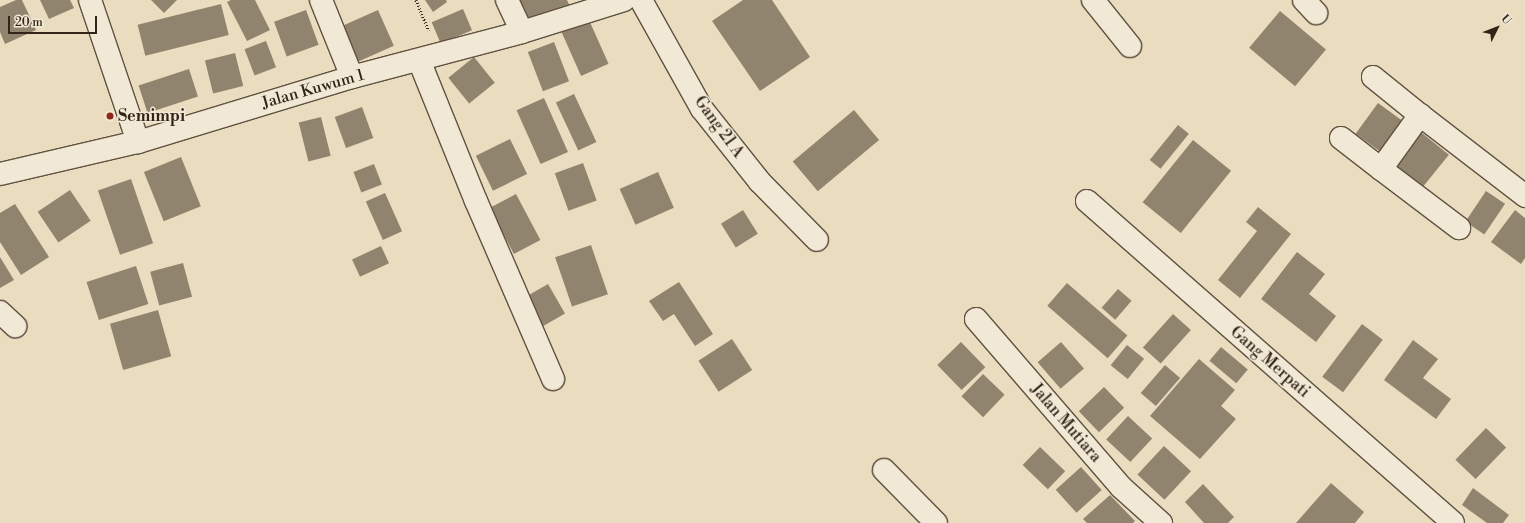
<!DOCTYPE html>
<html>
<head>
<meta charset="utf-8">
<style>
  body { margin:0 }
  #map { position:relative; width:1525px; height:523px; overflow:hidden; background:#e9dcbf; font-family:"Libre Bodoni",serif }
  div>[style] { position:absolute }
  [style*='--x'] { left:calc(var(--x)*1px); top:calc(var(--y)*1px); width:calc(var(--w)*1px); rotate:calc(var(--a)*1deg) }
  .building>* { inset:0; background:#91846e; transform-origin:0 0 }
  .path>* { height:2.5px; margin-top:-1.25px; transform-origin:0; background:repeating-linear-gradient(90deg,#322417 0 1px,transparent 0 3px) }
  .roads { filter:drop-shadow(1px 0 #605241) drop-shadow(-1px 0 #605241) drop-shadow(0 1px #605241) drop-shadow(0 -1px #605241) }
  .street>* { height:22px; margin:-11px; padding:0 11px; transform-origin:11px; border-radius:11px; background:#f1e8d5 }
  .dots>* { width:11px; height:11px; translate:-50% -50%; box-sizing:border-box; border:2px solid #f1e8d5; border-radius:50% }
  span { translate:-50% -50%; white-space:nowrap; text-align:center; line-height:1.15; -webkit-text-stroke:3px #f1e8d5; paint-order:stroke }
  .street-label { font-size:16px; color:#322417 }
  .poi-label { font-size:16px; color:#322417; font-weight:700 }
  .left { translate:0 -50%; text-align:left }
  .north { position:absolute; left:1477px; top:8px; width:40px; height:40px; -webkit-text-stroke:3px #f1e8d5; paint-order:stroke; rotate:48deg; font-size:11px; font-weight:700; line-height:16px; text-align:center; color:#322417 }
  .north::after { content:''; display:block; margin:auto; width:14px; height:18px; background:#322417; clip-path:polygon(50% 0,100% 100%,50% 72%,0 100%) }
  .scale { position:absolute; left:8px; top:16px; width:89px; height:18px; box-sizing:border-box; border:2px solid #322417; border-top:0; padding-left:5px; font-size:12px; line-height:14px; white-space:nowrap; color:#322417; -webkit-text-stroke:3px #f1e8d5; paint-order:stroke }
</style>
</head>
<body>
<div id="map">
  <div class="building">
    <i style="clip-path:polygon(16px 0,22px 0,36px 30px,5px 44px,0 32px,0 7px)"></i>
    <i style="clip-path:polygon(40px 0,70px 0,74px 8px,49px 19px)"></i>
    <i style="clip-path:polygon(151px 0,177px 0,164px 13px)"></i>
    <i style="clip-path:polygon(231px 0,255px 0,270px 30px,247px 41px,227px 2px)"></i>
    <i style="clip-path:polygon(425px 0,446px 0,447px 2px,433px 12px)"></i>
    <i style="clip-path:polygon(516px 0,567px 0,572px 11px,528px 29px)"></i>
    <i style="clip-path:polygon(743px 0,772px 0,810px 57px,760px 91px,712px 21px)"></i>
    <i style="left:221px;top:4px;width:32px;height:86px;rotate:76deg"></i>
    <i style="left:463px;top:9px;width:23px;height:34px;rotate:67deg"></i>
    <i style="left:306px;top:10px;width:37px;height:34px;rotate:70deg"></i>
    <i style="left:378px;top:10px;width:39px;height:40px;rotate:66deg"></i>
    <i style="left:1280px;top:11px;width:60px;height:48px;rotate:40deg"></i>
    <i style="left:589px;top:20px;width:48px;height:30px;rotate:66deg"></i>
    <i style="left:266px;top:41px;width:28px;height:23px;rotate:69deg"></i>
    <i style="left:554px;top:42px;width:42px;height:28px;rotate:69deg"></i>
    <i style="left:235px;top:53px;width:34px;height:31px;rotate:76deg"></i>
    <i style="left:474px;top:57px;width:33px;height:33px;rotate:51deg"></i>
    <i style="left:189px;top:69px;width:29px;height:53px;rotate:72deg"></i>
    <i style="left:574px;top:94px;width:53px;height:20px;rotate:65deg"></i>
    <i style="left:544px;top:98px;width:59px;height:30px;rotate:66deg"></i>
    <i style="left:1378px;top:103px;width:37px;height:38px;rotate:36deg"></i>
    <i style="left:362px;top:107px;width:33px;height:29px;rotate:70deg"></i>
    <i style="left:854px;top:110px;width:39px;height:80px;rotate:50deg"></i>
    <i style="left:321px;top:117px;width:40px;height:23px;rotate:76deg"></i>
    <i style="left:1178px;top:125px;width:14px;height:45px;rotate:39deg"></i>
    <i style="left:1417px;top:129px;width:41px;height:43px;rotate:39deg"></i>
    <i style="left:510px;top:139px;width:39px;height:38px;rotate:64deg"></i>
    <i style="left:1193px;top:140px;width:49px;height:80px;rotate:39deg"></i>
    <i style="left:181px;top:157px;width:53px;height:40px;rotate:68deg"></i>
    <i style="left:583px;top:163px;width:40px;height:30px;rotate:70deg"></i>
    <i style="left:374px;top:164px;width:22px;height:22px;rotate:69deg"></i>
    <i style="left:658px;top:172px;width:39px;height:42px;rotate:66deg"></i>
    <i style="left:131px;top:179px;width:68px;height:35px;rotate:71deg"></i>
    <i style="left:70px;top:190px;width:37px;height:39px;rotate:56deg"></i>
    <i style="left:1486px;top:191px;width:23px;height:37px;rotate:34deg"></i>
    <i style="left:385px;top:193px;width:42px;height:21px;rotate:66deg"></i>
    <i style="left:516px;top:194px;width:52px;height:30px;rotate:62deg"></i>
    <i style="clip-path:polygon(15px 204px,49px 257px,21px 275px,0 242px,0 213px)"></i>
    <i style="clip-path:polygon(1258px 207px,1291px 234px,1240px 298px,1218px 280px,1257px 231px,1246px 222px)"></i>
    <i style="left:743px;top:210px;width:28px;height:26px;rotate:58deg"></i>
    <i style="clip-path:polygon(1515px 210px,1525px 218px,1525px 258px,1521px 264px,1491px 242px)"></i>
    <i style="left:591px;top:245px;width:52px;height:38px;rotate:71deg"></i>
    <i style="left:381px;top:246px;width:19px;height:32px;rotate:65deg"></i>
    <i style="clip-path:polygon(1297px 252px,1325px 274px,1309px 294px,1336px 316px,1316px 342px,1261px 299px)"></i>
    <i style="clip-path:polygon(0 257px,14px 280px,0 288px)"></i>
    <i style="left:183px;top:263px;width:35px;height:34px;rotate:75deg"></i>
    <i style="left:136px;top:266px;width:40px;height:52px;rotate:72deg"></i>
    <i style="clip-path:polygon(679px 282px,713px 334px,695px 346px,674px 314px,663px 321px,649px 301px)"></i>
    <i style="left:1067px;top:283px;width:80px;height:30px;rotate:41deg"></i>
    <i style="left:548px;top:284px;width:34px;height:31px;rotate:60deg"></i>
    <i style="left:1118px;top:289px;width:18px;height:25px;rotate:41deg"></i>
    <i style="left:158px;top:310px;width:48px;height:50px;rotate:74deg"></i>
    <i style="left:1173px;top:314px;width:24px;height:45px;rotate:42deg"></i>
    <i style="left:1362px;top:324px;width:26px;height:66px;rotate:37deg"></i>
    <i style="left:732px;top:339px;width:37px;height:40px;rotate:57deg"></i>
    <i style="clip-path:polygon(1413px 340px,1438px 359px,1423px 378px,1451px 399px,1436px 419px,1384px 380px)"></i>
    <i style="left:961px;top:342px;width:35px;height:33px;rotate:46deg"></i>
    <i style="left:1061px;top:342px;width:35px;height:31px;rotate:49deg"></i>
    <i style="left:1127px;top:345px;width:22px;height:26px;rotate:39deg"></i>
    <i style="left:1221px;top:347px;width:35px;height:18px;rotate:40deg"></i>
    <i style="clip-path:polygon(1199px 359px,1235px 390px,1221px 406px,1236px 419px,1200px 459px,1150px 416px)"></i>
    <i style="left:1165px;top:365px;width:20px;height:37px;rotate:41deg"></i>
    <i style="left:983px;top:374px;width:30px;height:31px;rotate:44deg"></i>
    <i style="left:1104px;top:387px;width:29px;height:35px;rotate:46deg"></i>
    <i style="left:1128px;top:416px;width:33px;height:32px;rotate:43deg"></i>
    <i style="left:1486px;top:428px;width:28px;height:44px;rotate:44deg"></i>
    <i style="left:1164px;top:446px;width:37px;height:39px;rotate:43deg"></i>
    <i style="left:1040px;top:447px;width:35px;height:25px;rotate:44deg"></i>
    <i style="left:1081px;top:467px;width:31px;height:34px;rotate:48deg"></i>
    <i style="clip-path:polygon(1331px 483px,1364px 512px,1355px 523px,1296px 523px)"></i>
    <i style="clip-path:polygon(1203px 484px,1234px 517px,1228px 523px,1204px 523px,1185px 502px)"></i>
    <i style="clip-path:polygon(1473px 488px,1509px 515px,1503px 523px,1487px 523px,1462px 505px)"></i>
    <i style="clip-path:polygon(1110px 495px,1135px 521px,1133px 523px,1087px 523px,1083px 519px)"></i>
  </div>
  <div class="path">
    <i style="--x:416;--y:0;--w:33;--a:67"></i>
  </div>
  <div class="roads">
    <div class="street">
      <i style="--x:90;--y:0;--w:150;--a:71.3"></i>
      <i style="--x:321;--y:0;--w:83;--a:68.1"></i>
      <i style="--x:507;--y:0;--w:35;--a:65"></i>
      <i style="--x:641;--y:0;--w:125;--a:60.8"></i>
      <i style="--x:702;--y:109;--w:93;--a:51.5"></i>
      <i style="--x:760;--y:182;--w:81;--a:45.5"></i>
      <i style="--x:1093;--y:0;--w:59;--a:51.2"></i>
      <i style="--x:1304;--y:0;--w:18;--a:47"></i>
      <i style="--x:419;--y:60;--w:152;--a:68"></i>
      <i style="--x:476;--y:201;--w:194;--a:66.6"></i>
      <i style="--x:1373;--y:77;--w:60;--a:39"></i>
      <i style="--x:1420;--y:115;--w:133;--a:37.6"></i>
      <i style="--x:1341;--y:138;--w:51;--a:37.8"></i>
      <i style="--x:1381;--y:169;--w:67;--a:-54.2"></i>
      <i style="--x:1381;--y:169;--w:98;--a:37.1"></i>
      <i style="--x:0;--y:174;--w:142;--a:-13.1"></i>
      <i style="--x:138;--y:142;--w:224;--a:-16.9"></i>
      <i style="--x:352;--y:77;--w:176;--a:-14.8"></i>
      <i style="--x:522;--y:32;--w:107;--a:-17.4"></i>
      <i style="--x:1087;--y:201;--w:487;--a:41.3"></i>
      <i style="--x:0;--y:312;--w:21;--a:43"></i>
      <i style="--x:976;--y:319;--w:222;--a:49.2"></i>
      <i style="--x:1121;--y:487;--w:54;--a:42"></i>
      <i style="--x:884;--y:470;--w:74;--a:45.5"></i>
    </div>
  </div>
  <div class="dots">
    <i style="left:110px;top:116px;background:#8f2418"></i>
  </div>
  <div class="street-label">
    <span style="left:313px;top:89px;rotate:-16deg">Jalan Kuwum 1</span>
    <span style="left:719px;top:127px;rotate:54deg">Gang 21 A</span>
    <span style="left:1270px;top:362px;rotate:41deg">Gang Merpati</span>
    <span style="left:1066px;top:423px;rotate:49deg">Jalan Mutiara</span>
  </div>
  <div class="poi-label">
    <span class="left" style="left:118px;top:116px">Semimpi</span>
  </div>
  <div class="north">U</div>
  <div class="scale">20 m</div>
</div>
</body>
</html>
